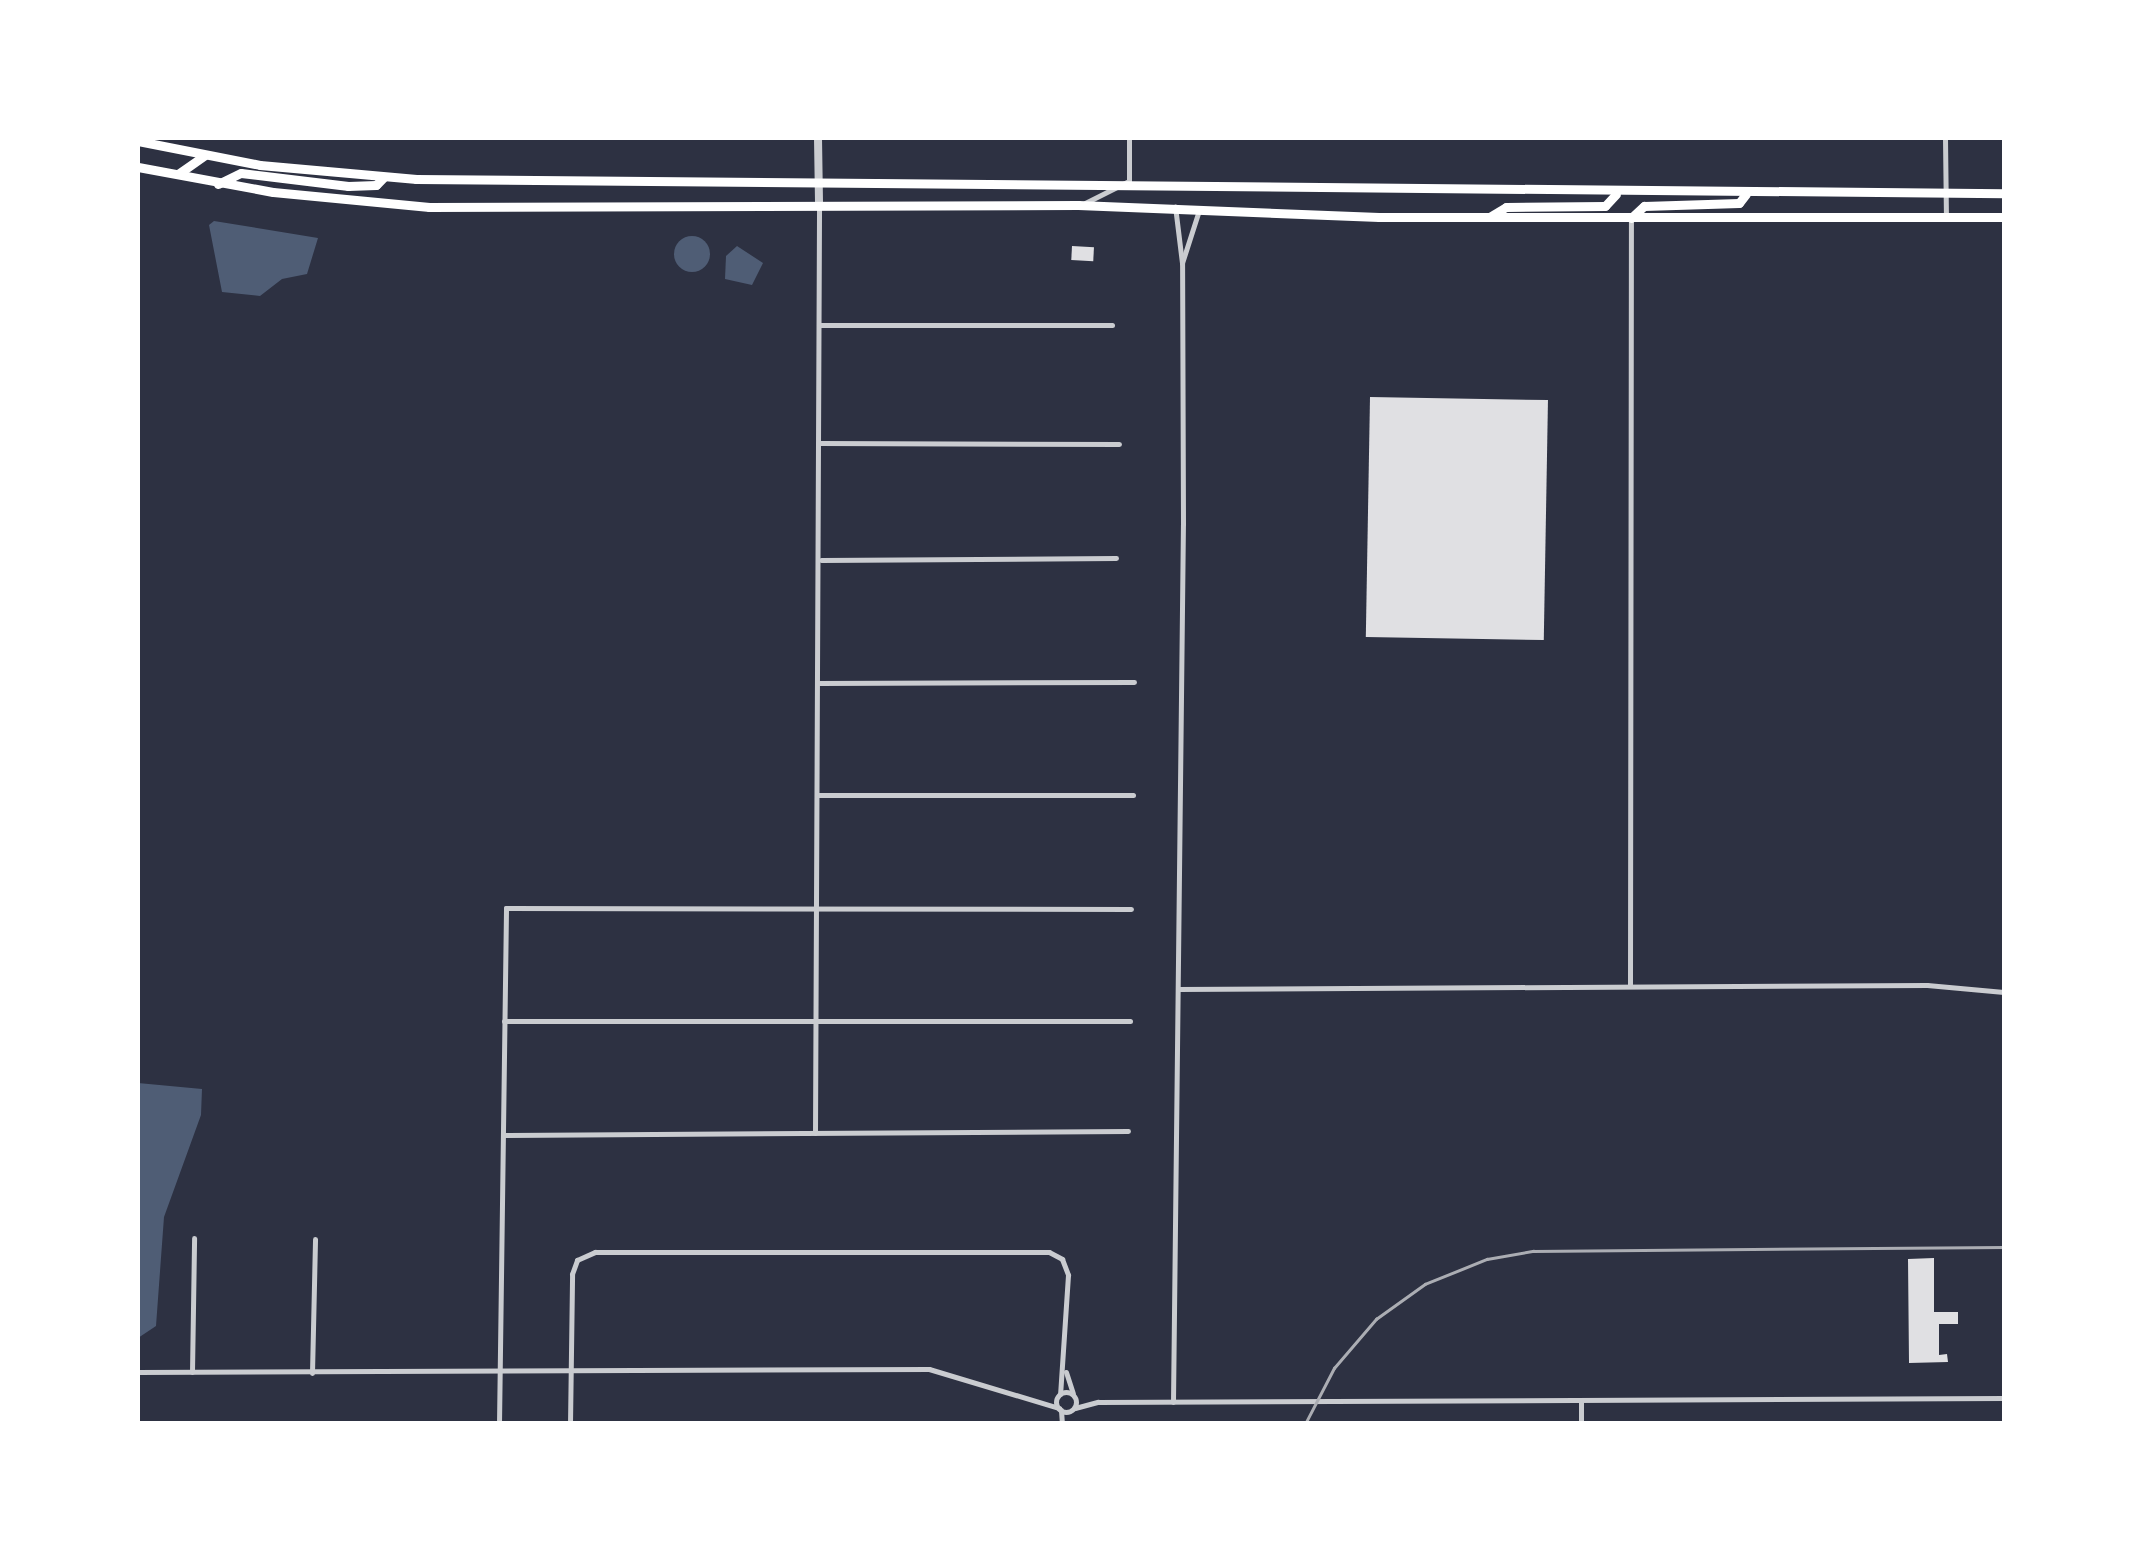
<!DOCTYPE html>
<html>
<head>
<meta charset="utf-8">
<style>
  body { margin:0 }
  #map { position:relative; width:2142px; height:1561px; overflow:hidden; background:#2d3142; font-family:"Times New Roman",serif }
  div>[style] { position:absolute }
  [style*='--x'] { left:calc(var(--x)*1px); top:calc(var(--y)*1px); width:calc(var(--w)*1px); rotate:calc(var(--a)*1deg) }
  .water>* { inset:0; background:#4f5d75 }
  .round { border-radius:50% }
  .building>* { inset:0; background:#e0e0e3; transform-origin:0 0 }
  .minor>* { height:5px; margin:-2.5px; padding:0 2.5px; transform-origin:2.5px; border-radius:2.5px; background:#caccd0 }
  .minor>.ring { margin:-2.5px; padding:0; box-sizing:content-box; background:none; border:5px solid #caccd0; border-radius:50% }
  .tertiary>* { height:8px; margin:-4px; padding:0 4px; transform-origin:4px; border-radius:4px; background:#caccd0 }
  .primary>* { height:9px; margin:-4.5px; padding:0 4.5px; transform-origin:4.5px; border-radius:4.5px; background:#fff }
  .rail>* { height:2.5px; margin:-1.25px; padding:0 1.25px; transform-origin:1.25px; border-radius:1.25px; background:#abadb3 }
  span { translate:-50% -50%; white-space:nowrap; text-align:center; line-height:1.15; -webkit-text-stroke:10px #fff; paint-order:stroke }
  .frame { position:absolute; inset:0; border:140px solid #fff; pointer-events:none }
</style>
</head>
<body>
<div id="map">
  <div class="water">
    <i style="clip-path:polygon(214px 221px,318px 238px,307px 274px,282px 279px,260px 296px,222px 292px,209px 225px)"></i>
    <i class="round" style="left:674px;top:236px;width:36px;height:36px"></i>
    <i style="clip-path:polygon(737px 246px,763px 263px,752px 285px,725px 279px,726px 256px)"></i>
    <i style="clip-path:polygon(138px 1083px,202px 1089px,201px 1115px,164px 1217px,156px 1326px,138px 1338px)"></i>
  </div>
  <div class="building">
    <i style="left:1072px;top:246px;width:22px;height:14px;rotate:3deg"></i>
    <i style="left:1370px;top:397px;width:178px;height:240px;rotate:1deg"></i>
    <i style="clip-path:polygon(1934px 1258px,1934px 1312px,1958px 1312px,1958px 1324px,1939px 1324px,1939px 1355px,1947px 1354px,1948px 1362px,1909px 1363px,1908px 1259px)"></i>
  </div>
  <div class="minor">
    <i style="--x:1945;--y:138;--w:79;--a:89.3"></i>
    <i style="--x:1085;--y:203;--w:49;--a:-26.6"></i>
    <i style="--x:1129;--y:181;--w:43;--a:-90"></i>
    <i style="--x:1182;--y:263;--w:56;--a:-72.2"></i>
    <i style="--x:819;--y:325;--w:293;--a:0"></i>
    <i style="--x:820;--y:443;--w:299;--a:0.2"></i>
    <i style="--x:821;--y:560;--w:295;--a:-0.4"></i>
    <i style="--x:819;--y:683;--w:315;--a:-0.2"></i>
    <i style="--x:818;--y:795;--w:315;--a:0"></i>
    <i style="--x:1630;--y:985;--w:767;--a:-89.93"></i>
    <i style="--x:1178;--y:989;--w:749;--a:-0.31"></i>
    <i style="--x:1927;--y:985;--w:77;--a:5.2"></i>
    <i style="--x:504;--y:1021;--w:626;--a:0"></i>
    <i style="--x:815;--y:1133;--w:927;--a:-89.75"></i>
    <i style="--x:503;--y:1135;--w:625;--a:-0.37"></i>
    <i style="--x:138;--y:1372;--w:791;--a:-0.22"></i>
    <i style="--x:929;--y:1369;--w:136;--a:16.7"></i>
    <i style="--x:192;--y:1372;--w:134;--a:-89.1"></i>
    <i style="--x:1066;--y:1372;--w:22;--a:72"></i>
    <i style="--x:312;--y:1373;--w:134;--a:-88.7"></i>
    <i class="ring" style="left:1056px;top:1392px;width:15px;height:15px"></i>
    <i style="--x:1173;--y:1402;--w:878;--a:-89.35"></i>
    <i style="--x:1183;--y:524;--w:261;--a:-90.2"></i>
    <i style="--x:1182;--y:263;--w:57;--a:-97"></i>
    <i style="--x:1075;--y:1408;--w:24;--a:-15"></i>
    <i style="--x:1098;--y:1402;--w:906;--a:-0.25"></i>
    <i style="--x:1061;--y:1410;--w:14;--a:86"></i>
    <i style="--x:499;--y:1424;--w:516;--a:-89.22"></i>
    <i style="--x:506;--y:908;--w:625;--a:0.09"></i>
    <i style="--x:570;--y:1424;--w:150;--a:-89.2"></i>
    <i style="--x:572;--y:1274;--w:15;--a:-70"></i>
    <i style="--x:577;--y:1260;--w:20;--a:-24"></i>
    <i style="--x:595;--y:1252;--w:454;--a:0"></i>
    <i style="--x:1049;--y:1252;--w:15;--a:28"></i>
    <i style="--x:1062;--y:1259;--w:17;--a:69"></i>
    <i style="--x:1068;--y:1275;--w:119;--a:93.8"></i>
    <i style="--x:1581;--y:1424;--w:22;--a:-90"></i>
  </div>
  <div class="tertiary">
    <i style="--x:818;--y:138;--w:67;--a:89.1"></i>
  </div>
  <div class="primary">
    <i style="--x:138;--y:141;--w:124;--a:11.1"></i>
    <i style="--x:260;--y:165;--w:157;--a:5.1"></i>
    <i style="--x:416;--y:179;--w:1588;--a:0.51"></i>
    <i style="--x:138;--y:167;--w:137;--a:10.5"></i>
    <i style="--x:273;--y:192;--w:157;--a:5.5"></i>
    <i style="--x:429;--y:207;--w:649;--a:-0.18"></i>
    <i style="--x:1078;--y:205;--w:301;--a:2.3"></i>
    <i style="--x:1379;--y:217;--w:625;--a:0"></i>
    <i style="--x:178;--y:174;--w:32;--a:-35"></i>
    <i style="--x:218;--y:184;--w:25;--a:-26"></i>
    <i style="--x:241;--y:173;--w:108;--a:6.9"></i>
    <i style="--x:348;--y:186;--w:28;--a:-2"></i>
    <i style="--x:376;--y:185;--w:10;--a:-45"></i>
    <i style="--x:1491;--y:216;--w:17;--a:-31"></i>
    <i style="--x:1506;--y:207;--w:99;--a:-0.6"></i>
    <i style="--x:1605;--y:206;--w:16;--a:-47"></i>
    <i style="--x:1631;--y:218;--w:18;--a:-43"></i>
    <i style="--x:1644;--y:206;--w:95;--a:-1.8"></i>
    <i style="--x:1739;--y:203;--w:11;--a:-52"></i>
  </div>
  <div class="rail">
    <i style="--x:1305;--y:1424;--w:63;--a:-62.6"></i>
    <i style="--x:1334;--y:1368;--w:65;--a:-49.4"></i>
    <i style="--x:1376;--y:1319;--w:60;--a:-35.5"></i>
    <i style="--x:1425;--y:1284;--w:67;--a:-22"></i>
    <i style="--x:1487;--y:1259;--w:47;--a:-9.9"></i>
    <i style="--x:1533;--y:1251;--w:471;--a:-0.5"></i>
  </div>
  <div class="frame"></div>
</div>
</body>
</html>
